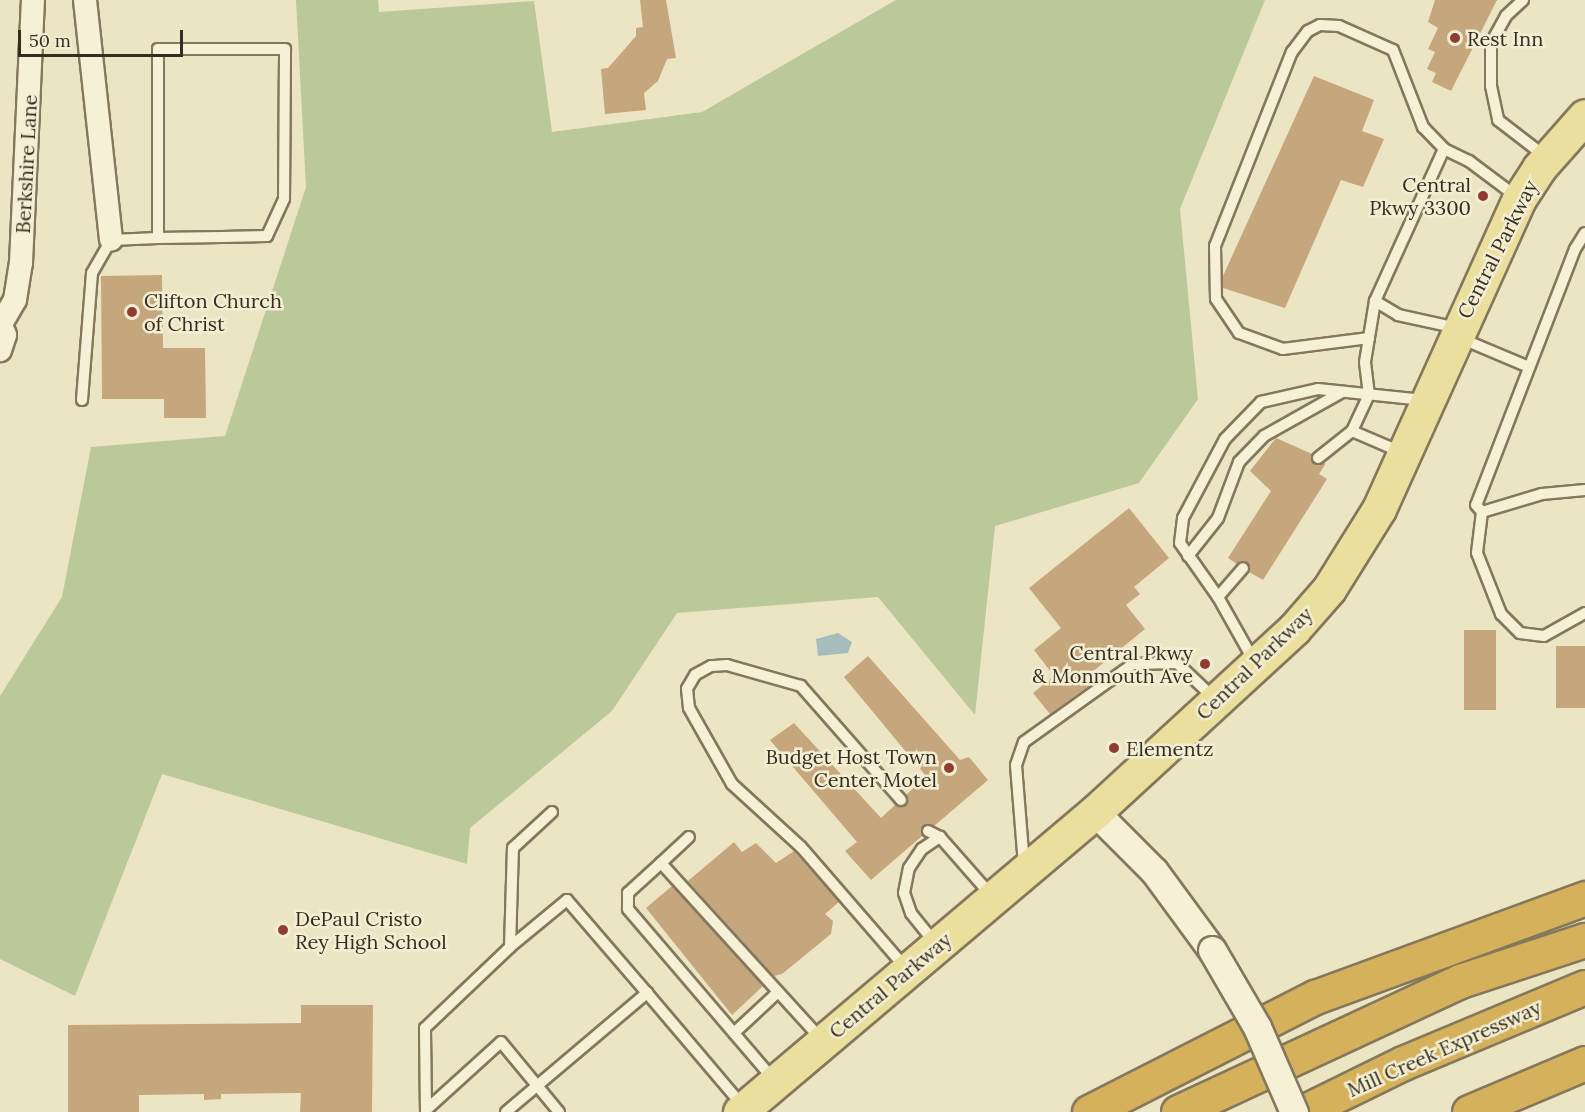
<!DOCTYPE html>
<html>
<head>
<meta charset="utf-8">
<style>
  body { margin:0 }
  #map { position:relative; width:1585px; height:1112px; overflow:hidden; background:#ebe5c4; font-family:Lora,serif }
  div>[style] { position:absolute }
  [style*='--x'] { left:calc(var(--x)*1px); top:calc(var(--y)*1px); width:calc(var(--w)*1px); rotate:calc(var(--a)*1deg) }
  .green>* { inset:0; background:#bbc899 }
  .water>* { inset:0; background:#a6bebb }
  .building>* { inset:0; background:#c6a67c; transform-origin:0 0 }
  .roads { filter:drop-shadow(2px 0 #84775c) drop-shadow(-2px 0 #84775c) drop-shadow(0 2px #84775c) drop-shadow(0 -2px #84775c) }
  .service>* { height:10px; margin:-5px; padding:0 5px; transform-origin:5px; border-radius:5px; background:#f6f1d6 }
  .minor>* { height:22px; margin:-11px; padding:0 11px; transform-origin:11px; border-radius:11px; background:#f6f1d6 }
  .tertiary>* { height:27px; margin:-13.5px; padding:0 13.5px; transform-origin:13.5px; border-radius:13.5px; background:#f6f1d6 }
  .primary>* { height:33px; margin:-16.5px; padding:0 16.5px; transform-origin:16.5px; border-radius:16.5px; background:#ebdf9e }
  .motorway>* { height:33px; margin:-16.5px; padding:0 16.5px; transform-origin:16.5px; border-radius:16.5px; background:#d4b15a }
  .bridges { filter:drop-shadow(2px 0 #84775c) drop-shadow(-2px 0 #84775c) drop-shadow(0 2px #84775c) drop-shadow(0 -2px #84775c) }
  .tertiary-bridge>* { height:27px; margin:-13.5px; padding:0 13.5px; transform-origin:13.5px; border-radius:13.5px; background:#f6f1d6 }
  .dots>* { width:16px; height:16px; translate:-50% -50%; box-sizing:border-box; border:3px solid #f3eed3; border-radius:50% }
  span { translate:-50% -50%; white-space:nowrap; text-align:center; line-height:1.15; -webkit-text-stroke:5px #f3eed3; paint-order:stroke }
  .poi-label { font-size:20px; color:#352d1f }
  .left { translate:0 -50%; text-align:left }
  .right { translate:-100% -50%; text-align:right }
  .street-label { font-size:20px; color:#352d1f }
  .scale { position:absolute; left:18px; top:30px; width:165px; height:27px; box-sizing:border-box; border:3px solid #352d1f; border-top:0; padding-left:8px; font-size:18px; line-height:21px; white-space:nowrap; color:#352d1f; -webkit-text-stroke:4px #f3eed3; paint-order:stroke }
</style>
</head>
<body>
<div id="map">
  <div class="green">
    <i style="clip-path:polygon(296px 0,378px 0,379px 12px,534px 1px,552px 132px,702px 112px,896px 0,1265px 0,1180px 209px,1198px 399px,1139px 483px,995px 526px,975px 715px,878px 597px,677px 613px,612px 711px,470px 828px,467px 864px,162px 774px,75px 996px,0 959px,0 696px,62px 597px,91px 447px,225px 436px,306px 187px)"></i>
  </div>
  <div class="water">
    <i style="clip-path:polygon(838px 633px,852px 642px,848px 653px,818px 656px,816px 639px)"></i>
  </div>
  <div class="building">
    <i style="clip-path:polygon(640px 0,666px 0,676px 58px,667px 59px,658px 81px,644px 93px,646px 110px,605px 114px,601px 69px,608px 68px,636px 36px,636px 28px,643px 27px)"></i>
    <i style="clip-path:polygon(1435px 0,1497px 0,1451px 91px,1432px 82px,1436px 73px,1427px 69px,1435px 52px,1428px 49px,1438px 28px,1428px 22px)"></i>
    <i style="clip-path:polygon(1314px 76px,1374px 100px,1362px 131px,1384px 139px,1363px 187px,1341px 180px,1285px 308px,1223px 288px,1223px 276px)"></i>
    <i style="clip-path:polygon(162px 275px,163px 348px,205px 348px,206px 418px,164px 418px,164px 399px,102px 399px,101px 276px)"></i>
    <i style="clip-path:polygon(1276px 438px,1312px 454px,1315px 465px,1326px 463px,1319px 474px,1327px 479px,1263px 580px,1249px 572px,1247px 562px,1237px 564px,1228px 558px,1271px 491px,1250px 471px)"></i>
    <i style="clip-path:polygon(1129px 508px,1169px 558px,1134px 587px,1140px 594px,1126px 605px,1145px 629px,1091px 673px,1097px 680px,1050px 714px,1033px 693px,1054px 676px,1034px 650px,1061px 628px,1029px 588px)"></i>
    <i style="left:1464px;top:630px;width:32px;height:80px"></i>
    <i style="left:1556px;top:646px;width:29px;height:62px"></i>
    <i style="clip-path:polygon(868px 656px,960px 760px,969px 757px,988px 780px,934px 826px,923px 825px,922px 836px,871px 880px,845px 851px,857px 842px,770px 740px,794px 723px,881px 818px,895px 805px,905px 806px,906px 795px,926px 776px,844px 677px)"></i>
    <i style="clip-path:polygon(734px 842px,742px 852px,756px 843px,776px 863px,794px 851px,839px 902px,825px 914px,833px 921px,831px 934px,782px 974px,774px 976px,688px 881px)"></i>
    <i style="clip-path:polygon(672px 886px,763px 986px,732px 1015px,646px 908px)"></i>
    <i style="clip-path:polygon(301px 1005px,373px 1005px,372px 1112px,300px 1112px,301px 1093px,221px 1094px,221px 1099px,204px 1100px,204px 1094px,139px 1095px,139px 1112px,68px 1112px,68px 1025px,301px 1023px)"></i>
  </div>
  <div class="roads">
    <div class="service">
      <i style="--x:1523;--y:0;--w:23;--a:137"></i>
      <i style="--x:1506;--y:16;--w:31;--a:119"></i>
      <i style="--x:1491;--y:43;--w:43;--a:90"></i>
      <i style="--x:1491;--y:86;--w:35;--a:78"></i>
      <i style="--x:1498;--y:120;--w:61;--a:37.6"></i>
      <i style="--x:1585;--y:233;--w:19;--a:122"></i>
      <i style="--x:1575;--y:249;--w:274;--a:111.1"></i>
      <i style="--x:1476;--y:505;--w:9;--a:49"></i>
      <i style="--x:1482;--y:512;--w:41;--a:97"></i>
      <i style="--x:1477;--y:553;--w:66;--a:68.5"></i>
      <i style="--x:1501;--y:614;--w:27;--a:45"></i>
      <i style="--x:1520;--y:633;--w:24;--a:7"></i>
      <i style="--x:1544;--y:636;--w:47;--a:-29.3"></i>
      <i style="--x:1375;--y:301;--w:27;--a:31"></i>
      <i style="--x:1398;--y:315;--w:60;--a:12.4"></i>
      <i style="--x:1369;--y:338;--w:87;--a:172.7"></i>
      <i style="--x:1283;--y:349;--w:47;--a:-160"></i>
      <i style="--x:1239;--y:333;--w:41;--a:-124.1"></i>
      <i style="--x:1216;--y:299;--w:53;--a:-91.1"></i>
      <i style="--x:1215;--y:246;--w:209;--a:-68.4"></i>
      <i style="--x:1292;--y:52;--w:26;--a:-53"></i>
      <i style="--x:1308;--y:31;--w:13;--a:-27"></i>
      <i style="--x:1320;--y:25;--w:19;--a:3"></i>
      <i style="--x:1339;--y:26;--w:59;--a:24"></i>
      <i style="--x:1393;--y:50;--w:83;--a:68.7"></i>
      <i style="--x:1423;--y:127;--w:30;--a:46"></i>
      <i style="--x:1444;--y:149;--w:28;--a:26"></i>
      <i style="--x:1469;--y:161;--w:60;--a:36.9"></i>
      <i style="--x:1460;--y:338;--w:75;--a:22.8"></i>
      <i style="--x:82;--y:400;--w:127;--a:-85.5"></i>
      <i style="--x:92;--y:273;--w:38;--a:-60"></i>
      <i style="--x:111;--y:240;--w:47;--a:-2.4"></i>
      <i style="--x:158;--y:238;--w:64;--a:-0.9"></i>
      <i style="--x:222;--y:237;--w:45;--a:-1.3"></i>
      <i style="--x:267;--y:236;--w:41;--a:-65.3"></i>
      <i style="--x:284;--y:199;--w:150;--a:-89.6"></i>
      <i style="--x:285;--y:49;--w:127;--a:180"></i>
      <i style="--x:158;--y:49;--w:189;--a:90"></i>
      <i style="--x:1352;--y:431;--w:53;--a:23.2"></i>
      <i style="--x:1318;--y:458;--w:43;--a:-38.5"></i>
      <i style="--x:1352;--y:431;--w:40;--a:-65"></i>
      <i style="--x:1369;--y:395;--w:33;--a:-97"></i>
      <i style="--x:1365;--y:362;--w:62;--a:-80.7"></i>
      <i style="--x:1375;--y:301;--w:167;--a:-65.6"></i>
      <i style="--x:1482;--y:512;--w:63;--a:-16.7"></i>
      <i style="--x:1542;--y:494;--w:43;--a:-5.3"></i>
      <i style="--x:1188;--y:556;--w:48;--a:-51.7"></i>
      <i style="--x:1218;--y:518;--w:60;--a:-69.4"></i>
      <i style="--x:1239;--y:462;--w:36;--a:-46"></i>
      <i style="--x:1264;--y:436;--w:90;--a:-29.4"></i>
      <i style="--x:1218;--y:597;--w:38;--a:-49"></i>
      <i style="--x:1254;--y:661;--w:73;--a:-119.4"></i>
      <i style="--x:1218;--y:597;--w:66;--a:-125.1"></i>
      <i style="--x:1180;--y:543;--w:25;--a:-83"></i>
      <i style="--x:1183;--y:518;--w:89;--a:-62"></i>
      <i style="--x:1225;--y:439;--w:52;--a:-45.8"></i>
      <i style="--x:1261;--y:402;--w:58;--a:-12.8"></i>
      <i style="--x:1318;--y:389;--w:106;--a:6"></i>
      <i style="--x:901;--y:800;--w:152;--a:-131.3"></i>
      <i style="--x:801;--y:686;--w:77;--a:-164.2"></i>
      <i style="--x:727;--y:665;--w:16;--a:176"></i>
      <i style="--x:711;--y:666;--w:18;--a:151"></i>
      <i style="--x:695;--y:675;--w:16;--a:120"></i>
      <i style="--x:687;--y:689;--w:19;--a:84"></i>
      <i style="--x:689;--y:708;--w:87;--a:60.5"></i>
      <i style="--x:732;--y:784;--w:93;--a:42.4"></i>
      <i style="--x:801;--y:847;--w:159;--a:49.1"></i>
      <i style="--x:928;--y:831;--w:13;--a:27"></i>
      <i style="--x:940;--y:837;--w:77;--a:48.7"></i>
      <i style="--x:661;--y:863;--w:38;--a:-43"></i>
      <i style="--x:1024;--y:865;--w:100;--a:-94.6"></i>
      <i style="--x:1016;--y:765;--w:24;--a:-71"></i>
      <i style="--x:1024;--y:742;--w:134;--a:-35.6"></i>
      <i style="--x:1133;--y:664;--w:44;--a:-1.3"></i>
      <i style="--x:1177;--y:663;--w:51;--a:43.4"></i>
      <i style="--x:935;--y:943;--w:38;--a:-129"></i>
      <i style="--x:911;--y:913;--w:21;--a:-109"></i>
      <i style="--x:904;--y:893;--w:25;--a:-79"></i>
      <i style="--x:909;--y:868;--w:23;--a:-56"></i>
      <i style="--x:922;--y:849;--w:22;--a:-34"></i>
      <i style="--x:510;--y:947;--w:74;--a:-39.5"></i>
      <i style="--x:567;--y:900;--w:123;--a:49.3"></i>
      <i style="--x:734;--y:1033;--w:60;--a:-43"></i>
      <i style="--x:774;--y:1080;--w:225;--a:-130.5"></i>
      <i style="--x:628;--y:909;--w:16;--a:-90"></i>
      <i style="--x:628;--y:893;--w:45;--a:-42.3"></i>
      <i style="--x:661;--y:863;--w:238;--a:47.7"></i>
      <i style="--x:426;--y:1110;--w:101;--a:-42.2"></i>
      <i style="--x:501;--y:1042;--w:91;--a:50.4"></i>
      <i style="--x:426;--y:1112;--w:84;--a:-90.7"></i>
      <i style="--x:425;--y:1028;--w:117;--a:-43.6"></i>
      <i style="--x:510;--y:947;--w:99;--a:-88.3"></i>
      <i style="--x:513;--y:848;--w:53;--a:-42.7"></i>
      <i style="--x:506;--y:1112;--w:185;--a:-40.2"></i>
      <i style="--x:647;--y:993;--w:148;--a:49.7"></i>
    </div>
    <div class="minor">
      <i style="--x:85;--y:0;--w:241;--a:83.8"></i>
      <i style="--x:0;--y:323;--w:13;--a:67"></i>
      <i style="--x:5;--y:335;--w:16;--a:108"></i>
      <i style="--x:1;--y:324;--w:28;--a:-60"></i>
      <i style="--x:15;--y:300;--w:37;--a:-81"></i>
      <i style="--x:21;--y:263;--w:263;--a:-87.4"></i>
    </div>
    <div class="tertiary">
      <i style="--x:1095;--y:812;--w:83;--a:45"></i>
      <i style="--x:1154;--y:871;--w:98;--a:53.7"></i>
    </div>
    <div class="primary">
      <i style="--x:740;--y:1112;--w:465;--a:-40.2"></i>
      <i style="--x:1095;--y:812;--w:270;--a:-42.6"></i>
      <i style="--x:1294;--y:629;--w:53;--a:-48.8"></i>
      <i style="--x:1329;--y:589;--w:94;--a:-58"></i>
      <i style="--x:1379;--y:509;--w:340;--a:-65.7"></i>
      <i style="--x:1519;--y:199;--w:37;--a:-57"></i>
      <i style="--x:1539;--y:168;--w:69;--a:-48.5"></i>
    </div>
    <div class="motorway">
      <i style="--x:1089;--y:1112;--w:254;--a:-27"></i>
      <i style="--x:1315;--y:997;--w:288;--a:-20.1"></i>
      <i style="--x:1178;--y:1112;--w:311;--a:-24.9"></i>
      <i style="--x:1460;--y:981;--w:132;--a:-18.2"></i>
      <i style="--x:1303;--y:1112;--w:111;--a:-26.1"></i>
      <i style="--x:1403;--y:1063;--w:197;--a:-22.7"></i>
      <i style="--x:1469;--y:1112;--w:126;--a:-22.9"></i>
    </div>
  </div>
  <div class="bridges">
    <div class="tertiary-bridge">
      <i style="--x:1212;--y:950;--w:89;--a:59.7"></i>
      <i style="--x:1257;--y:1027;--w:93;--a:66.5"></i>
    </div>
  </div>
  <div class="dots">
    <i style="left:1455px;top:38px;background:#8f3d30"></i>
    <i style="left:1483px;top:196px;background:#8f3d30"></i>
    <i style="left:132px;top:312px;background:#8f3d30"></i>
    <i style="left:1205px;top:664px;background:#8f3d30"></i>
    <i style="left:1114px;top:748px;background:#8f3d30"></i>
    <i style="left:949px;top:768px;background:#8f3d30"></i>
    <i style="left:283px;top:930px;background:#8f3d30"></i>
  </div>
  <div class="poi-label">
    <span class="left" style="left:1467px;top:38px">Rest Inn</span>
    <span class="right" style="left:1471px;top:196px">Central<br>Pkwy 3300</span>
    <span class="left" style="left:144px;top:312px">Clifton Church<br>of Christ</span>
    <span class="right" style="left:1193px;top:664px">Central Pkwy<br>&amp; Monmouth Ave</span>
    <span class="left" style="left:1126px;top:748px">Elementz</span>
    <span class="right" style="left:937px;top:768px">Budget Host Town<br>Center Motel</span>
    <span class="left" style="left:295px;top:930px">DePaul Cristo<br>Rey High School</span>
  </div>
  <div class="street-label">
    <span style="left:26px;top:164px;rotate:-87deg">Berkshire Lane</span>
    <span style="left:1497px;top:249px;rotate:-63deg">Central Parkway</span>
    <span style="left:1254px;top:663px;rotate:-44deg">Central Parkway</span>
    <span style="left:890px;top:985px;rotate:-40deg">Central Parkway</span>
    <span style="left:1444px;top:1048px;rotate:-24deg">Mill Creek Expressway</span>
  </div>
  <div class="scale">50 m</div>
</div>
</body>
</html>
